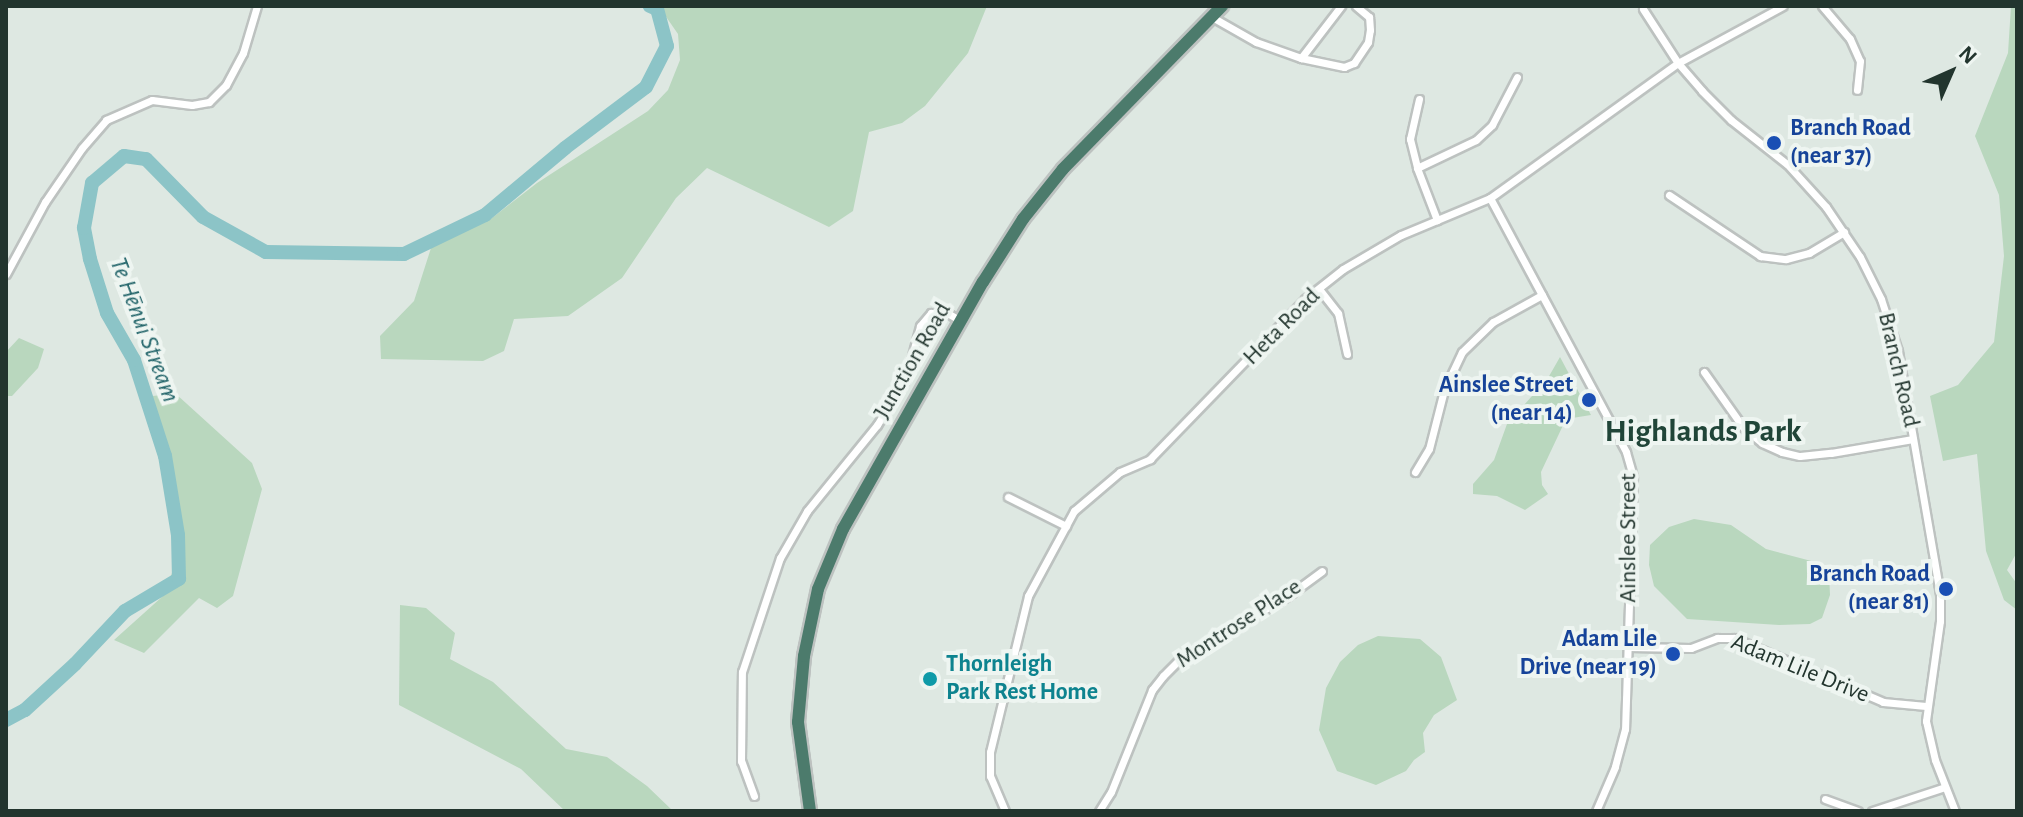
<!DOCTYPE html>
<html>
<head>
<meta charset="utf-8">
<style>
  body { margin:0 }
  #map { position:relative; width:2023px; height:817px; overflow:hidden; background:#dee8e2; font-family:"Alegreya Sans",sans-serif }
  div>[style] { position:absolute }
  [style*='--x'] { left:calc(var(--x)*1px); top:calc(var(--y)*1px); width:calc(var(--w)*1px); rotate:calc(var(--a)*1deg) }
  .green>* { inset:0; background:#b9d7be }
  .river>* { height:14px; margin:-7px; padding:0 7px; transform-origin:7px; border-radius:7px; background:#8cc4c7 }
  .roads { filter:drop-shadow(2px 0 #bdc2c0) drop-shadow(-2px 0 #bdc2c0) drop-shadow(0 2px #bdc2c0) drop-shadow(0 -2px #bdc2c0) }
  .minor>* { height:7px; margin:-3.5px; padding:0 3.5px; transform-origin:3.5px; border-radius:3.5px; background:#fff }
  .trunk>* { height:12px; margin:-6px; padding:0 6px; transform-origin:6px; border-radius:6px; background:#4c7b6c }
  .dots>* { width:22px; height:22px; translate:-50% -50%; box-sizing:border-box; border:4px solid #eef5f1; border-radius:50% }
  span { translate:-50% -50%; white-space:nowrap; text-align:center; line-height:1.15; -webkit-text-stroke:8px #eef5f1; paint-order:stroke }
  .transit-label { font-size:24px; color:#164399; font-weight:700 }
  .left { translate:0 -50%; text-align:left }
  .right { translate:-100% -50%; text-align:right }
  .street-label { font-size:24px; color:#22352e }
  .culture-label { font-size:24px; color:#0d838f; font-weight:700 }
  .water-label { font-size:26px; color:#23656a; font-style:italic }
  .district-label { font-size:32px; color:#204538; font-weight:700 }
  .frame { position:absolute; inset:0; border:8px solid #22352e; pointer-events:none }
  .north { position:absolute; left:1911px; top:32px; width:80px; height:80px; -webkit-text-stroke:6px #eef5f1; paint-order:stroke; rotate:45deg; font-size:22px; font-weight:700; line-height:32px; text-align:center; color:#22352e }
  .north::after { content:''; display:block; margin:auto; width:28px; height:36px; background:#22352e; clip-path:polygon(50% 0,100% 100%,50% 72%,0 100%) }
</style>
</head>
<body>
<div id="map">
  <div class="green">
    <i style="clip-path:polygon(652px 6px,987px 6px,968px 53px,925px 106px,902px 123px,869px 132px,853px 211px,829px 227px,707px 168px,676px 198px,622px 278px,568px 316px,514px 319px,504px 351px,483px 361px,381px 359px,380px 336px,414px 301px,431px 248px,492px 218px,537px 183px,648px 111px,668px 90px,680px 60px,678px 34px,662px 11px)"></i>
    <i style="clip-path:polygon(2011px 6px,2017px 6px,2017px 552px,2007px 570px,2017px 584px,2017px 610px,2004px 600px,1986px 551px,1977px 454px,1943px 461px,1930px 396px,1958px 385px,1994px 342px,2004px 256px,1999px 195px,1975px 136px,2008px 53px)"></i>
    <i style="clip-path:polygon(19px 338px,44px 349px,38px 368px,12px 396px,6px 396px,6px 352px)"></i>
    <i style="clip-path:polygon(1560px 357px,1591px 415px,1566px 419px,1541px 472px,1542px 485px,1548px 494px,1525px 510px,1497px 496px,1473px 494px,1473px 484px,1494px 460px,1507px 424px,1548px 378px)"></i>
    <i style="clip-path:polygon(176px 394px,252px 463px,262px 489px,233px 596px,217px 608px,199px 598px,144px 653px,114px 640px,163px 596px,184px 542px,152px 396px)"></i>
    <i style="clip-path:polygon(1694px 519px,1731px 525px,1766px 549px,1819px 563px,1829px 573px,1830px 595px,1822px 618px,1810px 624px,1779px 625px,1687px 619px,1654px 586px,1649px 565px,1650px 545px,1669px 527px)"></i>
    <i style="clip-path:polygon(400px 605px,426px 608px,455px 633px,450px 659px,493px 682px,566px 749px,607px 757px,647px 786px,673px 811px,565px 811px,521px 769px,399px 705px)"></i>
    <i style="clip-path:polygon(1378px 636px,1420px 639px,1441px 657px,1457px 700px,1434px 715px,1423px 733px,1425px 752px,1414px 760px,1406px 771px,1376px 785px,1337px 771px,1319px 730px,1326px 688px,1340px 662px,1358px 645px)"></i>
  </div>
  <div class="river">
    <i style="--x:6;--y:720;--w:21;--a:-28"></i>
    <i style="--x:25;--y:710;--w:68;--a:-42.6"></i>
    <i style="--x:75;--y:664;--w:73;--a:-46.7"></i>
    <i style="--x:125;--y:611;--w:63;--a:-30.7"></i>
    <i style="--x:179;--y:579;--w:44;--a:-91.3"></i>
    <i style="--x:178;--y:535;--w:80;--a:-99.3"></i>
    <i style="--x:165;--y:456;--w:101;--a:-107.9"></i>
    <i style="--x:134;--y:360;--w:54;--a:-119.9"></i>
    <i style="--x:107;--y:313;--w:57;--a:-107.5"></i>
    <i style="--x:90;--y:259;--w:32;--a:-101"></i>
    <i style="--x:84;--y:228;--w:46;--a:-79.9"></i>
    <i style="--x:92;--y:183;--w:42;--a:-40.2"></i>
    <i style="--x:124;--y:156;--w:22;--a:8"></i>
    <i style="--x:146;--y:159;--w:81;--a:45.5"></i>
    <i style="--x:203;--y:217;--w:72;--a:29.1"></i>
    <i style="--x:266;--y:252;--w:138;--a:0.8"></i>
    <i style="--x:404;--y:254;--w:90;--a:-25.7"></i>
    <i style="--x:485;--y:215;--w:104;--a:-39.9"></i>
    <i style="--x:565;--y:148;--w:101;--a:-37"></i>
    <i style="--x:646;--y:87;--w:46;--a:-62.9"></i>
    <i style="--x:667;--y:46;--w:38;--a:-105"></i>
    <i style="--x:657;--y:9;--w:8;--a:-157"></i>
  </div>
  <div class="roads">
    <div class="minor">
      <i style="--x:1822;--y:6;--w:43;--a:49.7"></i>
      <i style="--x:1850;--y:39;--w:24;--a:66"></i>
      <i style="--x:1860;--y:61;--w:29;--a:96"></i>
      <i style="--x:1643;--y:9;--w:64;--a:57.1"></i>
      <i style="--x:1678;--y:63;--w:37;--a:49"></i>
      <i style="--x:1702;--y:91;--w:41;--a:45"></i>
      <i style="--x:1731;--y:120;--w:71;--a:38.2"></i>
      <i style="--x:1787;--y:164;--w:58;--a:47.8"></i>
      <i style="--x:1826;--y:207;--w:60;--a:55.8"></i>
      <i style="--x:1860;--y:257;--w:47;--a:63.4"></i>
      <i style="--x:1881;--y:299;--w:55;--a:71.9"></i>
      <i style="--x:1898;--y:351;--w:247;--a:80.2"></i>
      <i style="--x:1940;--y:594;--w:27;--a:90"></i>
      <i style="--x:1940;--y:621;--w:101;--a:98"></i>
      <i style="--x:1926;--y:721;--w:40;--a:77"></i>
      <i style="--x:1935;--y:760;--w:55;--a:68.6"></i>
      <i style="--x:1212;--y:17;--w:51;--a:29.6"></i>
      <i style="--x:1256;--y:42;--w:48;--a:19.6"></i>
      <i style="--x:1301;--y:58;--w:66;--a:-52.4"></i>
      <i style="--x:1301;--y:58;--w:44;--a:11.8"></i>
      <i style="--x:1344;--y:67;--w:11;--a:-22"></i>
      <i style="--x:1354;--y:63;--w:25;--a:-56"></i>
      <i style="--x:1368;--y:42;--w:12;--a:-81"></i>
      <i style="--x:1370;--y:30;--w:13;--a:-94"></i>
      <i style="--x:1369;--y:17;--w:17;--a:-140"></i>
      <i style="--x:1419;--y:99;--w:41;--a:102.7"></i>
      <i style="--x:1410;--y:139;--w:30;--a:76"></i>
      <i style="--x:1417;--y:168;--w:56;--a:69"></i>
      <i style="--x:1417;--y:168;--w:65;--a:-25.4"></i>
      <i style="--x:1476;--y:140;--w:22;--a:-43"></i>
      <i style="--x:1492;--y:125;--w:54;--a:-62.5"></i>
      <i style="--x:1669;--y:195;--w:110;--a:33.8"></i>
      <i style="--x:1760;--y:256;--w:26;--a:7"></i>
      <i style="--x:1786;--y:259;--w:24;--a:-15"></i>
      <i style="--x:1809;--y:253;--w:41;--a:-31"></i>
      <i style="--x:1490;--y:198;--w:288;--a:61.8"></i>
      <i style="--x:1626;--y:452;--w:26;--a:74"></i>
      <i style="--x:1633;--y:477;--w:252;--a:91.8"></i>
      <i style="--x:1625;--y:729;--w:39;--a:105"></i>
      <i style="--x:1615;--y:767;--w:48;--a:113.4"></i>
      <i style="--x:6;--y:274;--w:82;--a:-61.6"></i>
      <i style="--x:45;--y:202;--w:65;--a:-55.6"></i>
      <i style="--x:82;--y:148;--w:37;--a:-49"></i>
      <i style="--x:106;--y:120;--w:50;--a:-23.5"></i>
      <i style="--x:152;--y:100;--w:40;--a:7.1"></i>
      <i style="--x:192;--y:105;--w:17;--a:-10"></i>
      <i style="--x:209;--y:102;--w:24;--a:-45"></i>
      <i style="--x:226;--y:85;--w:36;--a:-62"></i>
      <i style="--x:243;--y:53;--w:49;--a:-73.4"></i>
      <i style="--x:1319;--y:289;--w:31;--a:52"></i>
      <i style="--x:1338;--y:313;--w:42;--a:77.6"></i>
      <i style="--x:1704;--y:372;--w:67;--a:54.7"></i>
      <i style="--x:1743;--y:427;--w:25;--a:40"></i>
      <i style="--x:1762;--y:443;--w:22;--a:24"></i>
      <i style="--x:1782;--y:452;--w:18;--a:13"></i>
      <i style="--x:1800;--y:456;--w:31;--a:-6"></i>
      <i style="--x:1831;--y:453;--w:83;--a:-9.7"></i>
      <i style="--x:1415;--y:472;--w:27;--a:-59"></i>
      <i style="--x:1429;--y:449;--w:61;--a:-75.7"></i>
      <i style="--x:1444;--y:390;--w:42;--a:-64.7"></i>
      <i style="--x:1462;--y:352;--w:43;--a:-44.1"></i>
      <i style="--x:1493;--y:322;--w:56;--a:-28.9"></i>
      <i style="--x:1008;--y:497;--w:65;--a:26.6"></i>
      <i style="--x:1628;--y:647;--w:63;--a:0.9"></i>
      <i style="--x:1691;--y:648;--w:28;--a:-21"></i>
      <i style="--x:1717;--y:638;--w:17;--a:0"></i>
      <i style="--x:1734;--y:638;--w:162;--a:23.2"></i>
      <i style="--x:1883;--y:702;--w:43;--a:5.3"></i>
      <i style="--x:754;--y:796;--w:37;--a:-110"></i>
      <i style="--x:741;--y:761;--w:89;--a:-89.4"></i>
      <i style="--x:742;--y:672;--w:120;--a:-71.6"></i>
      <i style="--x:780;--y:558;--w:54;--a:-60.1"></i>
      <i style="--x:807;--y:511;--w:111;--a:-50.9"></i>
      <i style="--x:877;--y:425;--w:55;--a:-58.3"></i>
      <i style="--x:906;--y:378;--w:54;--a:-74.9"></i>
      <i style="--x:920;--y:326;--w:17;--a:-50"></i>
      <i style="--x:931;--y:313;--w:18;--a:3"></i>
      <i style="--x:949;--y:314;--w:14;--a:30"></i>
      <i style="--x:1825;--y:799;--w:35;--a:20"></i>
      <i style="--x:1005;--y:811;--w:38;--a:-113"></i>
      <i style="--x:990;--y:776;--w:24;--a:-90"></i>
      <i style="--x:990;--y:752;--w:161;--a:-76.3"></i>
      <i style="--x:1028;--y:596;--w:97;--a:-61.6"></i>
      <i style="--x:1074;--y:511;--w:60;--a:-40.3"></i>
      <i style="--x:1120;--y:472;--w:33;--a:-23"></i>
      <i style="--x:1150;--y:459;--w:223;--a:-45.9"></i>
      <i style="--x:1305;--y:299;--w:48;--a:-38.3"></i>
      <i style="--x:1343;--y:269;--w:67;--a:-30.4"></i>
      <i style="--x:1401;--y:235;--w:96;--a:-22.6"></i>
      <i style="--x:1490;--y:198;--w:231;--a:-35.7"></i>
      <i style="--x:1678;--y:63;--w:119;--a:-28.5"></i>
      <i style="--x:1099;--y:811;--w:22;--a:-58"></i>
      <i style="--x:1111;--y:792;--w:110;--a:-68.1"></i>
      <i style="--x:1152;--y:690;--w:18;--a:-52"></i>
      <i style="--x:1163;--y:676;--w:25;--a:-45"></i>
      <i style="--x:1181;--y:658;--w:124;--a:-30.1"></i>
      <i style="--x:1288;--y:596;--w:42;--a:-36.3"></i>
      <i style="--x:1872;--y:811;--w:77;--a:-18.2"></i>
    </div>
    <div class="trunk">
      <i style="--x:810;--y:811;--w:90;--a:-97.7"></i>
      <i style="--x:798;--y:722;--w:66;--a:-84.8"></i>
      <i style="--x:804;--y:656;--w:68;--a:-78.2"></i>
      <i style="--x:818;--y:589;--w:65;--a:-67.4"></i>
      <i style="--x:843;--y:529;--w:284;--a:-60.5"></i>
      <i style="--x:983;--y:282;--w:75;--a:-57.6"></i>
      <i style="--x:1023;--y:219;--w:64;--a:-51.3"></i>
      <i style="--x:1063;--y:169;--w:228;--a:-45.7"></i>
    </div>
  </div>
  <div class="dots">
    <i style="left:1774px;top:143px;background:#1a4fb4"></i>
    <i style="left:1589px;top:400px;background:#1a4fb4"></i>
    <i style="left:1946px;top:589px;background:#1a4fb4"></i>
    <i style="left:1673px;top:654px;background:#1a4fb4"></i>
    <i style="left:930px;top:679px;background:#0f9aa8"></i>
  </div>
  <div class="transit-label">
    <span class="left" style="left:1790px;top:143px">Branch Road<br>(near 37)</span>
    <span class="right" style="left:1573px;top:400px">Ainslee Street<br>(near 14)</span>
    <span class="right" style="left:1930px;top:589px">Branch Road<br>(near 81)</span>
    <span class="right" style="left:1657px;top:654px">Adam Lile<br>Drive (near 19)</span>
  </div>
  <div class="street-label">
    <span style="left:1282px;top:327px;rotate:-45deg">Heta Road</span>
    <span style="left:913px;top:361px;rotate:-60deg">Junction Road</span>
    <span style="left:1898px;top:370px;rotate:77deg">Branch Road</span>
    <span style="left:1629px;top:538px;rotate:-90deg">Ainslee Street</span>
    <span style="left:1239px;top:624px;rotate:-33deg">Montrose Place</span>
    <span style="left:1800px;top:669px;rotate:22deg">Adam Lile Drive</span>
  </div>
  <div class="culture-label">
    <span class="left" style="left:946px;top:679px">Thornleigh<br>Park Rest Home</span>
  </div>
  <div class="water-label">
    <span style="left:144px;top:330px;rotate:69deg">Te Hēnui Stream</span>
  </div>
  <div class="district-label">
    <span style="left:1703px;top:431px">Highlands Park</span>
  </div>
  <div class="frame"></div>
  <div class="north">N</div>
</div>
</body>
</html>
